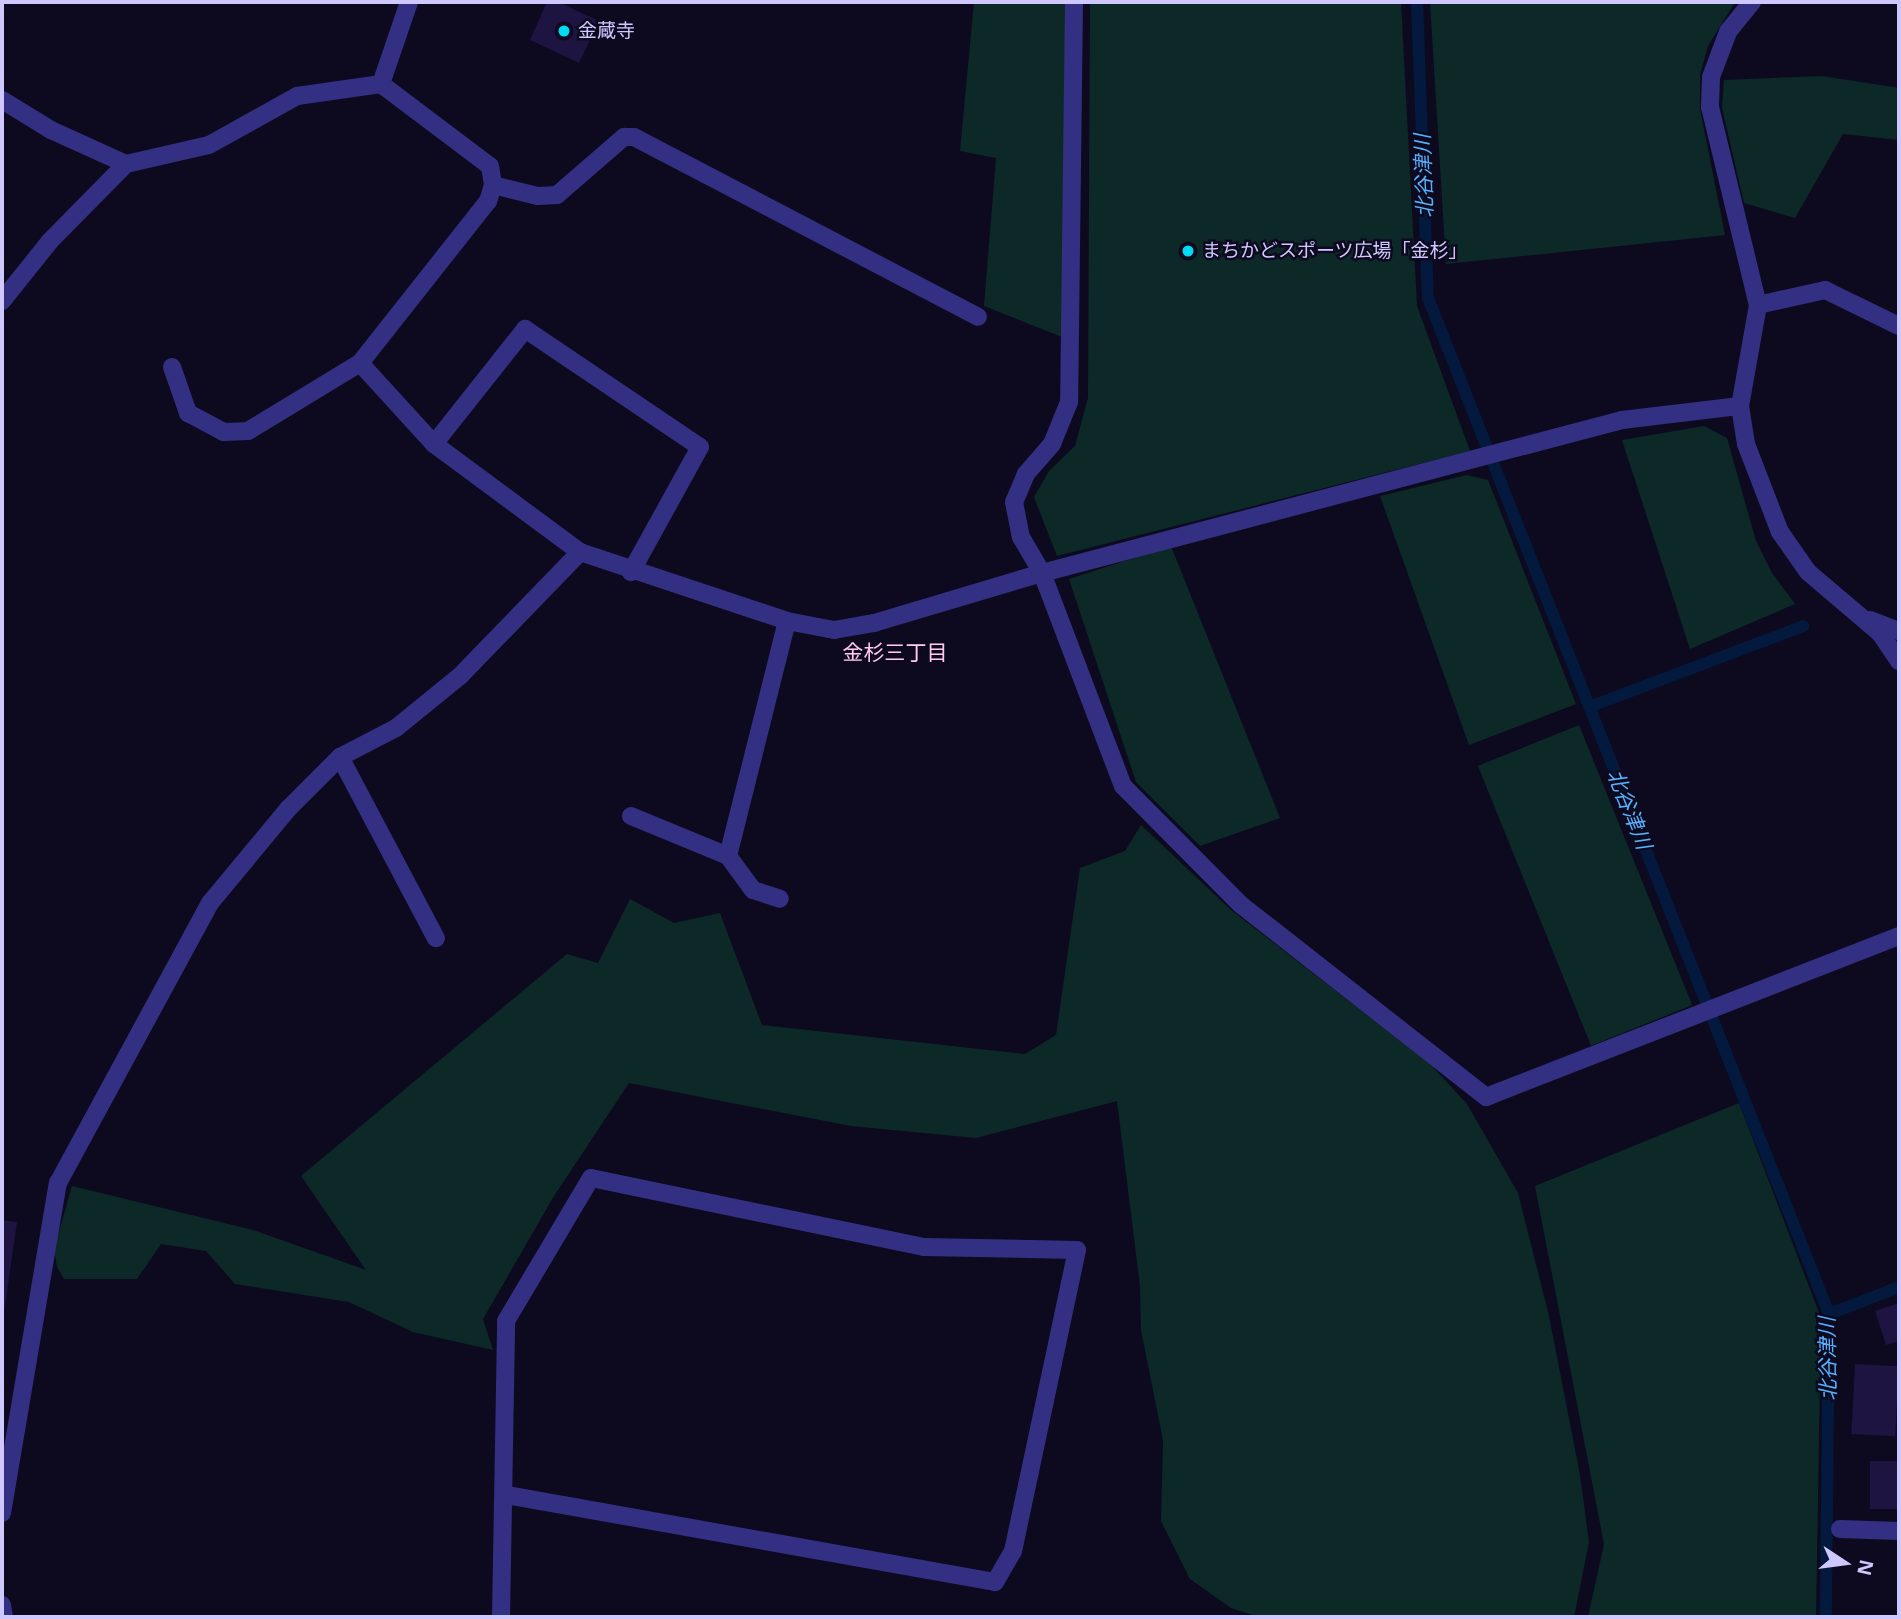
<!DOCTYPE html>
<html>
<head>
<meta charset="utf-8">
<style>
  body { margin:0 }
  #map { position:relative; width:1901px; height:1619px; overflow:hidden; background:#0d0a1f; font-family:"Open Sans","Noto Sans JP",sans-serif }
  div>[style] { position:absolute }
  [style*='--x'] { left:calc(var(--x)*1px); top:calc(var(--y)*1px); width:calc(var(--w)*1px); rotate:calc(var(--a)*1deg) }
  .green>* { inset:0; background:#0c2928; transform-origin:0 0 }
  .stream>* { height:12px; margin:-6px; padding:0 6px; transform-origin:6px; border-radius:6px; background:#04193e }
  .building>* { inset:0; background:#1d1442; transform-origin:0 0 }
  .service>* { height:18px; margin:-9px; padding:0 9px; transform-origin:9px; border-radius:9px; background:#333083 }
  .minor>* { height:18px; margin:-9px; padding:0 9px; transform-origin:9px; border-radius:9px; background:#333083 }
  .dots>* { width:19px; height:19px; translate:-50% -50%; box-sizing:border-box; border:4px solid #0d0a1f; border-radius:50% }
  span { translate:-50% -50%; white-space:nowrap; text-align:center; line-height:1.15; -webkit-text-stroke:5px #0d0a1f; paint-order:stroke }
  .poi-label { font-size:19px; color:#cec8ff }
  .left { translate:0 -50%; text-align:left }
  .water-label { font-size:21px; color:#56b1ff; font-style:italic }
  .neighbourhood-label { font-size:21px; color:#ffcaec }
  .frame { position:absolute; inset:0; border:4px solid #cec8ff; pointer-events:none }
  .north { position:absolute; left:1810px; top:1528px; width:70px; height:70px; -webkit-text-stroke:5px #0d0a1f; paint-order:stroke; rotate:103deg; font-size:19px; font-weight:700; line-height:28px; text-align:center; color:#cec8ff }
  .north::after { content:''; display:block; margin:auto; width:24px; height:32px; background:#cec8ff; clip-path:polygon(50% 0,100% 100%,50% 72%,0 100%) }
</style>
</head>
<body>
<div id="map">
  <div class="green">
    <i style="clip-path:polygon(974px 2px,1067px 2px,1067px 339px,984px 306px,996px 158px,960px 151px)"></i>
    <i style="clip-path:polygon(1090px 2px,1401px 2px,1417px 306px,1470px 451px,1057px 556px,1034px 497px,1049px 471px,1075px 446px,1088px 398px)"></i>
    <i style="clip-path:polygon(1430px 2px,1735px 2px,1708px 46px,1700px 75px,1700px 109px,1725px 235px,1446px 264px)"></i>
    <i style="clip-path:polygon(1822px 76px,1899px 88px,1899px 140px,1843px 134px,1795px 218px,1744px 203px,1722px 108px,1724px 80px)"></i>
    <i style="clip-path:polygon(1704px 426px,1727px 438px,1756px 541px,1772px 573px,1795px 604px,1690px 649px,1622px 440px)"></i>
    <i style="clip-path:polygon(1467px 475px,1488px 480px,1576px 704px,1469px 745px,1380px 496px)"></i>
    <i style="clip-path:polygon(1171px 546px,1280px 818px,1200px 846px,1136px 782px,1069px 579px)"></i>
    <i style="left:1579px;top:725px;width:302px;height:109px;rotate:68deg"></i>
    <i style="clip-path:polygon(1141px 825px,1230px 909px,1430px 1064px,1467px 1104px,1518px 1193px,1549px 1316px,1580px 1475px,1589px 1542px,1574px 1617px,1259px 1617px,1231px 1608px,1190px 1579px,1161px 1521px,1163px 1440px,1141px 1330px,1140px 1286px,1117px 1101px,976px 1138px,851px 1126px,629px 1083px,554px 1196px,483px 1319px,493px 1350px,413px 1332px,349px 1302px,235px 1284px,206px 1251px,161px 1244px,137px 1279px,64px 1279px,57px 1267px,54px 1249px,72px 1186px,253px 1230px,366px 1270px,301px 1176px,567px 954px,598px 963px,630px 899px,674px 923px,720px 913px,762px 1025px,1025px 1054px,1056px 1035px,1080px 868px,1125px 851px)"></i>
    <i style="clip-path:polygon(1739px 1103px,1821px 1318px,1816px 1617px,1588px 1617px,1604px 1544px,1535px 1186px)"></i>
  </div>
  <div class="stream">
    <i style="--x:1417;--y:2;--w:296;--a:87.9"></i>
    <i style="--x:1428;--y:298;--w:1092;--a:68.46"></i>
    <i style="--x:1829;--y:1314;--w:303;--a:90.6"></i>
    <i style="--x:1589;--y:707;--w:229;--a:-20.7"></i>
    <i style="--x:1829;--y:1314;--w:75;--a:-21.1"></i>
  </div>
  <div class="building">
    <i style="clip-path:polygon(547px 2px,558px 2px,599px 21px,579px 63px,530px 40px)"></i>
    <i style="clip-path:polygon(2px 1220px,17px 1222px,3px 1320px,2px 1319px)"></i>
    <i style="clip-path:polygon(1899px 1303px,1899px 1341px,1886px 1345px,1875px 1311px)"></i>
    <i style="left:1855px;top:1364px;width:44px;height:70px;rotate:3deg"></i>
    <i style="left:1870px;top:1461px;width:29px;height:48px"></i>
  </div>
  <div class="service">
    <i style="--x:2;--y:100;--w:57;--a:31.5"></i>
    <i style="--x:51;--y:130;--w:82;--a:24.4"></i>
    <i style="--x:126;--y:164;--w:85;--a:-12.9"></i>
    <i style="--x:209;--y:145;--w:101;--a:-29.1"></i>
    <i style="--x:297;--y:96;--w:85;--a:-8.1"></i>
    <i style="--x:2;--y:301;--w:77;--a:-51.3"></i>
    <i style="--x:50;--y:241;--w:108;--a:-45.4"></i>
    <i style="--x:172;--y:367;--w:49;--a:70.8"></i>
    <i style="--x:188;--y:413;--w:40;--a:28"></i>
    <i style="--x:223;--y:432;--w:25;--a:-2"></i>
    <i style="--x:248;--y:431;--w:131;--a:-31.3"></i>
    <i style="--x:434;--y:444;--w:147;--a:-51.6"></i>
    <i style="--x:525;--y:329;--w:211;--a:34"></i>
    <i style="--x:700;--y:447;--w:143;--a:118.9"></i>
    <i style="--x:340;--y:757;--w:205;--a:62.1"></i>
    <i style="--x:631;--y:816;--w:105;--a:22.4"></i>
    <i style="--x:728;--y:856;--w:42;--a:53.7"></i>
    <i style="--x:753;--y:890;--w:28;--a:18"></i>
    <i style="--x:728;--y:856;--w:242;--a:-75.9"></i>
    <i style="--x:2;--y:1605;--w:12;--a:81"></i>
  </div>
  <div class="minor">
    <i style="--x:409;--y:2;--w:87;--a:108.9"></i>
    <i style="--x:381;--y:84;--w:136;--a:37"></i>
    <i style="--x:490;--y:166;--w:19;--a:81"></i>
    <i style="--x:493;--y:185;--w:17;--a:107"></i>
    <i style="--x:488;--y:201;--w:206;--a:128.3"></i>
    <i style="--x:360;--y:363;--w:110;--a:47.6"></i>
    <i style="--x:434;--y:444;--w:182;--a:36.5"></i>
    <i style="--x:580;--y:552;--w:218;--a:18.4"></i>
    <i style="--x:787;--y:621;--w:48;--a:10.8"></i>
    <i style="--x:834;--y:630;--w:41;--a:-9.9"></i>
    <i style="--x:874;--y:623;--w:175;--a:-16.6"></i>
    <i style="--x:1042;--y:573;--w:600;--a:-14.78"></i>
    <i style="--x:1622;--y:420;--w:119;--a:-6.8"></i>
    <i style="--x:1074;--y:2;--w:400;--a:90.7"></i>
    <i style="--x:1069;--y:402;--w:45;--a:112"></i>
    <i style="--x:1052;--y:444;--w:40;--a:131"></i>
    <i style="--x:1026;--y:474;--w:30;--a:113"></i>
    <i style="--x:1014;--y:502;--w:36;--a:79"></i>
    <i style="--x:1021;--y:537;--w:42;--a:59.7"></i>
    <i style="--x:1042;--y:573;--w:228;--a:69.2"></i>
    <i style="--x:1123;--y:786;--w:166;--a:45.2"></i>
    <i style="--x:1240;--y:904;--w:313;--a:38.1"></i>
    <i style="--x:1486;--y:1097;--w:443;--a:-21.3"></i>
    <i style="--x:1752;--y:2;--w:38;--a:129"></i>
    <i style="--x:1728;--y:32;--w:48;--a:110.7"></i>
    <i style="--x:1711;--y:77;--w:30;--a:92"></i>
    <i style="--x:1710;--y:107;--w:204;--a:76.4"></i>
    <i style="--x:1758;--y:305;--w:103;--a:100.1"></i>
    <i style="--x:1740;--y:406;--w:38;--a:81"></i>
    <i style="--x:1746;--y:444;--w:94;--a:68.9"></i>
    <i style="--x:1780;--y:532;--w:49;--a:55"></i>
    <i style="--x:1808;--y:572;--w:94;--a:40.3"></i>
    <i style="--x:1880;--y:633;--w:34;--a:56"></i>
    <i style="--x:493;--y:185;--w:46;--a:13.7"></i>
    <i style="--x:538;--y:196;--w:19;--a:-3"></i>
    <i style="--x:557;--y:195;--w:89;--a:-40.9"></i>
    <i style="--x:624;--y:137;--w:10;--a:0"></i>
    <i style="--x:634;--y:137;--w:388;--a:27.6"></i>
    <i style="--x:1758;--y:305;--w:69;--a:-12.6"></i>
    <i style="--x:1825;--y:290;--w:82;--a:25.9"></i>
    <i style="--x:1870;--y:620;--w:31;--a:21"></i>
    <i style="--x:2;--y:1513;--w:335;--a:-80.4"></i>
    <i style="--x:58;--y:1183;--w:319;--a:-61.5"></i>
    <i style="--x:210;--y:903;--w:124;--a:-50.3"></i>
    <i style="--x:289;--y:808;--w:72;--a:-45"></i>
    <i style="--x:340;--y:757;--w:63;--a:-27.4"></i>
    <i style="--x:396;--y:728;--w:82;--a:-39.1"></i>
    <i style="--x:460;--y:676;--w:173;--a:-45.9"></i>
    <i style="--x:1840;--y:1529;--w:59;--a:1.9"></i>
    <i style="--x:501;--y:1617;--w:296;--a:-89"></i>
    <i style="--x:506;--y:1321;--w:166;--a:-59.3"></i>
    <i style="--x:591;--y:1178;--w:340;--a:11.7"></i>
    <i style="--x:924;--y:1247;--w:153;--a:1.1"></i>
    <i style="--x:1077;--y:1250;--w:308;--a:102"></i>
    <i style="--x:1013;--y:1551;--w:36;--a:120"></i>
    <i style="--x:995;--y:1582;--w:498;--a:-169.9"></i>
  </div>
  <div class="dots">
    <i style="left:564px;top:31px;background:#00dbf3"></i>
    <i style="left:1188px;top:251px;background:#00dbf3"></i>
  </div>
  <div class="poi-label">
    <span class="left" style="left:578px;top:31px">金蔵寺</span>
    <span class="left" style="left:1202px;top:251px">まちかどスポーツ広場「金杉」</span>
  </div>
  <div class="water-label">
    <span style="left:1423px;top:176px;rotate:-92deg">北谷津川</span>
    <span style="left:1630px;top:809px;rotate:68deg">北谷津川</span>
    <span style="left:1827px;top:1359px;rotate:-91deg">北谷津川</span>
  </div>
  <div class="neighbourhood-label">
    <span style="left:895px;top:652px">金杉三丁目</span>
  </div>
  <div class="frame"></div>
  <div class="north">N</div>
</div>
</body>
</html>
